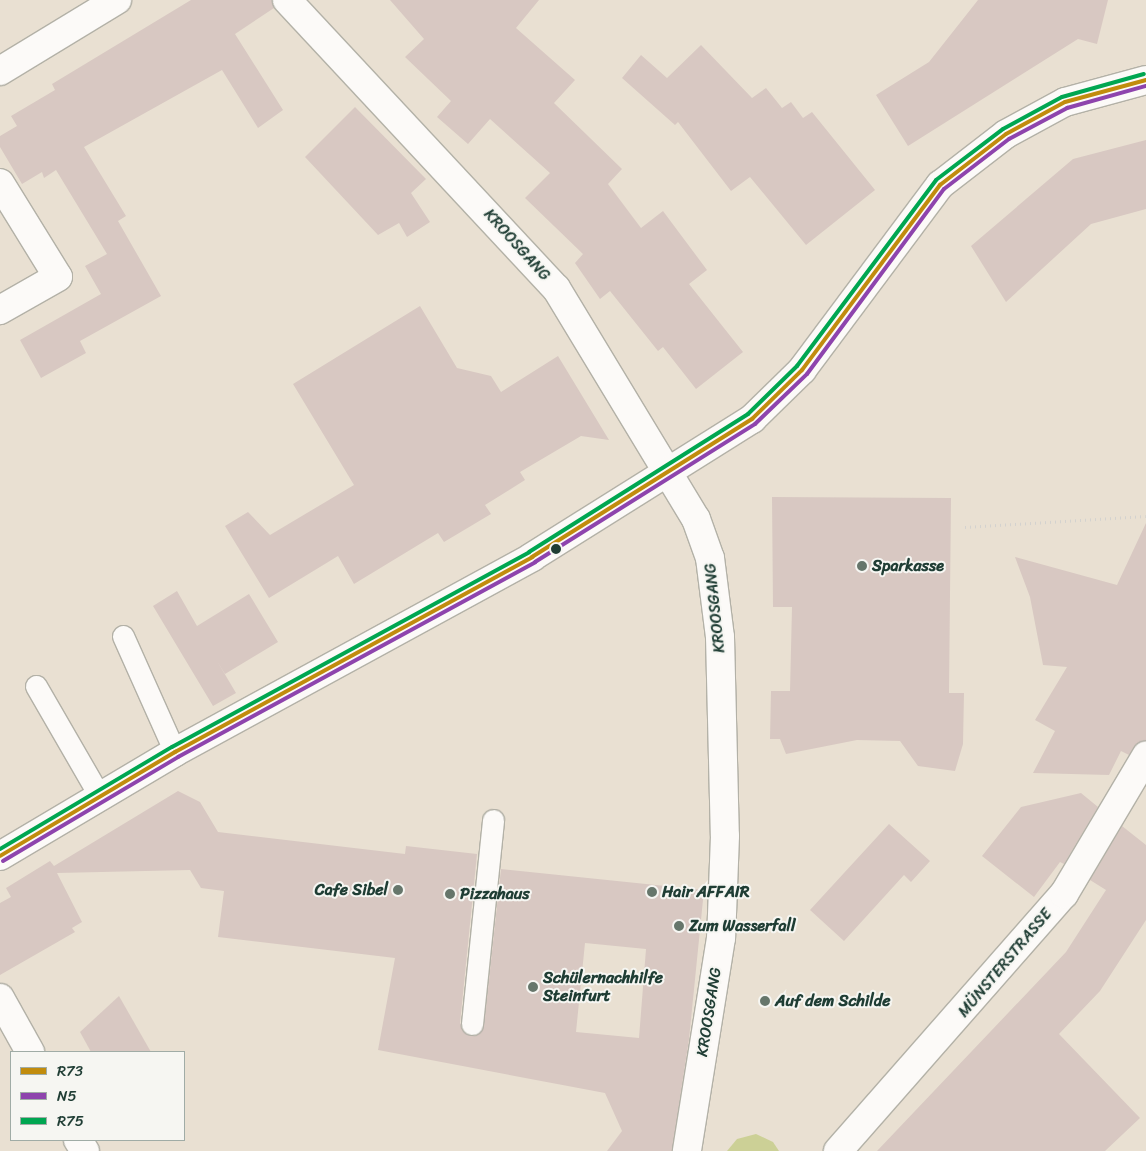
<!DOCTYPE html>
<html>
<head>
<meta charset="utf-8">
<style>
  body { margin:0 }
  #map { position:relative; width:1146px; height:1151px; overflow:hidden; background:#e9e0d2; font-family:Sriracha,sans-serif }
  div>[style] { position:absolute }
  [style*='--x'] { left:calc(var(--x)*1px); top:calc(var(--y)*1px); width:calc(var(--w)*1px); rotate:calc(var(--a)*1deg) }
  .green>* { inset:0; background:#ccd096 }
  .building>* { inset:0; background:#d8c8c2 }
  .path>* { height:3px; margin-top:-1.5px; transform-origin:0; background:repeating-linear-gradient(90deg,#d3d2cf 0 1px,transparent 0 5px) }
  .roads { filter:drop-shadow(1px 0 #b3b1a7) drop-shadow(-1px 0 #b3b1a7) drop-shadow(0 1px #b3b1a7) drop-shadow(0 -1px #b3b1a7) }
  .lane>* { height:21px; margin:-10.5px; padding:0 10.5px; transform-origin:10.5px; border-radius:10.5px; background:#fcfaf8 }
  .street>* { height:28px; margin:-14px; padding:0 14px; transform-origin:14px; border-radius:14px; background:#fcfaf8 }
  .secondary>* { height:28px; margin:-14px; padding:0 14px; transform-origin:14px; border-radius:14px; background:#fcfaf8 }
  .bus-1>* { height:4px; margin:-2px; padding:0 2px; transform-origin:2px; border-radius:2px; background:#c18c0d }
  .bus-2>* { height:4px; margin:-2px; padding:0 2px; transform-origin:2px; border-radius:2px; background:#8e44ad }
  .bus-3>* { height:4px; margin:-2px; padding:0 2px; transform-origin:2px; border-radius:2px; background:#00a651 }
  .dots>* { width:14px; height:14px; translate:-50% -50%; box-sizing:border-box; border:2px solid #f6f6f2; border-radius:50% }
  span { translate:-50% -50%; white-space:nowrap; text-align:center; line-height:1.15; -webkit-text-stroke:4px #f6f6f2; paint-order:stroke }
  .street-label { font-size:16px; color:#1f3d34 }
  .poi-label { font-size:16px; color:#1f3d34; font-weight:700 }
  .left { translate:0 -50%; text-align:left }
  .right { translate:-100% -50%; text-align:right }
  .legend { position:absolute; left:10px; top:1051px; width:175px; height:90px; box-sizing:border-box; background:#f6f6f2; border:1px solid #a0aca6; margin:0; padding:6px 9px; list-style:none; font-size:15px; color:#1f3d34 }
  .legend li { display:flex; align-items:center; gap:10px; height:25px }
  .legend b { width:25px; border:1px solid #a0aca6 }
</style>
</head>
<body>
<div id="map">
  <div class="green">
    <i style="clip-path:polygon(756px 1134px,773px 1142px,779px 1151px,727px 1151px,737px 1139px)"></i>
  </div>
  <div class="building">
    <i style="clip-path:polygon(191px 0,272px 0,274px 8px,235px 34px,283px 110px,258px 128px,222px 70px,84px 147px,126px 216px,118px 221px,161px 296px,80px 341px,86px 353px,41px 378px,20px 340px,101px 294px,85px 266px,107px 254px,56px 170px,44px 178px,42px 172px,22px 184px,0 147px,0 136px,17px 126px,11px 116px,55px 90px,52px 84px)"></i>
    <i style="clip-path:polygon(390px 0,539px 0,516px 28px,575px 80px,554px 103px,622px 169px,608px 184px,641px 228px,663px 211px,707px 270px,689px 284px,743px 352px,696px 389px,663px 347px,658px 351px,610px 291px,600px 299px,575px 263px,583px 254px,525px 198px,550px 173px,490px 119px,468px 144px,437px 117px,451px 101px,405px 57px,424px 39px)"></i>
    <i style="clip-path:polygon(978px 0,1108px 0,1097px 44px,1078px 39px,908px 146px,876px 95px,929px 62px)"></i>
    <i style="clip-path:polygon(701px 45px,752px 98px,766px 88px,782px 108px,791px 102px,803px 118px,812px 112px,875px 190px,806px 245px,750px 177px,731px 191px,678px 122px,675px 125px,622px 78px,641px 55px,667px 78px)"></i>
    <i style="clip-path:polygon(355px 107px,426px 179px,411px 193px,430px 222px,407px 237px,399px 223px,378px 235px,305px 157px)"></i>
    <i style="clip-path:polygon(1146px 140px,1146px 209px,1091px 224px,1006px 302px,971px 246px,1073px 159px)"></i>
    <i style="clip-path:polygon(420px 306px,457px 368px,491px 376px,501px 392px,558px 356px,609px 440px,581px 436px,520px 472px,525px 480px,485px 505px,491px 514px,444px 542px,438px 533px,354px 584px,338px 556px,269px 598px,225px 526px,248px 512px,270px 535px,354px 485px,293px 384px)"></i>
    <i style="clip-path:polygon(772px 497px,951px 498px,949px 693px,964px 693px,963px 744px,955px 771px,918px 766px,900px 741px,857px 740px,786px 754px,780px 739px,770px 739px,771px 691px,790px 691px,792px 607px,773px 607px)"></i>
    <i style="clip-path:polygon(1146px 523px,1146px 740px,1129px 755px,1121px 751px,1109px 775px,1033px 773px,1055px 731px,1035px 720px,1067px 667px,1043px 665px,1030px 597px,1015px 557px,1117px 585px)"></i>
    <i style="clip-path:polygon(177px 591px,197px 626px,249px 594px,278px 642px,225px 674px,217px 661px,236px 693px,213px 706px,153px 606px)"></i>
    <i style="clip-path:polygon(evenodd,178px 791px,200px 802px,218px 832px,405px 854px,406px 846px,477px 854px,460px 1023px,470px 1036px,478px 1035px,484px 1025px,501px 869px,704px 890px,689px 1039px,672px 1151px,607px 1151px,622px 1131px,605px 1093px,378px 1050px,395px 958px,218px 937px,224px 891px,201px 888px,190px 870px,57px 873px,82px 922px,72px 928px,75px 932px,0 975px,0 903px,11px 897px,6px 888px,50px 861px,54px 866px,178px 791px,585px 943px,646px 949px,639px 1038px,576px 1032px,585px 943px)"></i>
    <i style="clip-path:polygon(1081px 793px,1098px 807px,1064px 864px,1060px 862px,1034px 897px,982px 856px,1021px 807px)"></i>
    <i style="clip-path:polygon(889px 824px,930px 861px,911px 882px,904px 875px,844px 941px,810px 910px)"></i>
    <i style="clip-path:polygon(1122px 826px,1146px 845px,1146px 920px,1100px 991px,1059px 1034px,1140px 1118px,1105px 1151px,877px 1151px,1066px 952px,1106px 890px,1090px 880px)"></i>
    <i style="clip-path:polygon(119px 996px,151px 1052px,91px 1052px,80px 1032px)"></i>
  </div>
  <div class="path">
    <i style="--x:965;--y:527;--w:181;--a:-3.5"></i>
  </div>
  <div class="roads">
    <div class="lane">
      <i style="--x:123;--y:636;--w:127;--a:65.9"></i>
      <i style="--x:36;--y:686;--w:128;--a:60"></i>
      <i style="--x:472;--y:1024;--w:205;--a:-84.1"></i>
    </div>
    <div class="street">
      <i style="--x:287;--y:0;--w:394;--a:47"></i>
      <i style="--x:556;--y:288;--w:270;--a:58.8"></i>
      <i style="--x:696;--y:519;--w:41;--a:70.3"></i>
      <i style="--x:710;--y:558;--w:80;--a:82.8"></i>
      <i style="--x:720;--y:637;--w:199;--a:88.6"></i>
      <i style="--x:725;--y:836;--w:102;--a:92.2"></i>
      <i style="--x:721;--y:938;--w:216;--a:99.1"></i>
      <i style="--x:0;--y:71;--w:137;--a:-31.3"></i>
      <i style="--x:0;--y:183;--w:110;--a:58.3"></i>
      <i style="--x:58;--y:277;--w:67;--a:150.4"></i>
      <i style="--x:0;--y:998;--w:62;--a:60.9"></i>
      <i style="--x:78;--y:1140;--w:13;--a:58"></i>
      <i style="--x:838;--y:1151;--w:342;--a:-48.7"></i>
      <i style="--x:1064;--y:894;--w:161;--a:-59.3"></i>
    </div>
    <div class="secondary">
      <i style="--x:0;--y:856;--w:204;--a:-30.7"></i>
      <i style="--x:175;--y:752;--w:407;--a:-28.6"></i>
      <i style="--x:532;--y:557;--w:260;--a:-32.1"></i>
      <i style="--x:752;--y:419;--w:70;--a:-44.4"></i>
      <i style="--x:802;--y:370;--w:231;--a:-53.3"></i>
      <i style="--x:940;--y:185;--w:83;--a:-37.7"></i>
      <i style="--x:1006;--y:134;--w:67;--a:-28.5"></i>
      <i style="--x:1065;--y:102;--w:84;--a:-15.2"></i>
    </div>
  </div>
  <div class="bus-1">
    <i style="--x:0;--y:856;--w:204;--a:-30.7"></i>
    <i style="--x:175;--y:752;--w:407;--a:-28.6"></i>
    <i style="--x:532;--y:557;--w:260;--a:-32.1"></i>
    <i style="--x:752;--y:419;--w:70;--a:-44.4"></i>
    <i style="--x:802;--y:370;--w:231;--a:-53.3"></i>
    <i style="--x:940;--y:185;--w:83;--a:-37.7"></i>
    <i style="--x:1006;--y:134;--w:67;--a:-28.5"></i>
    <i style="--x:1065;--y:102;--w:84;--a:-15.2"></i>
  </div>
  <div class="bus-2">
    <i style="--x:3;--y:861;--w:204;--a:-30.7"></i>
    <i style="--x:178;--y:757;--w:407;--a:-28.6"></i>
    <i style="--x:535;--y:562;--w:260;--a:-32.1"></i>
    <i style="--x:755;--y:424;--w:72;--a:-43.9"></i>
    <i style="--x:807;--y:374;--w:230;--a:-53.5"></i>
    <i style="--x:944;--y:189;--w:82;--a:-37.6"></i>
    <i style="--x:1009;--y:139;--w:66;--a:-28.1"></i>
    <i style="--x:1067;--y:108;--w:82;--a:-15.6"></i>
  </div>
  <div class="bus-3">
    <i style="--x:0;--y:849;--w:200;--a:-30.7"></i>
    <i style="--x:172;--y:747;--w:407;--a:-28.6"></i>
    <i style="--x:529;--y:552;--w:259;--a:-32.2"></i>
    <i style="--x:748;--y:414;--w:69;--a:-44.4"></i>
    <i style="--x:797;--y:366;--w:232;--a:-53.2"></i>
    <i style="--x:936;--y:180;--w:84;--a:-37.3"></i>
    <i style="--x:1003;--y:129;--w:67;--a:-28.5"></i>
    <i style="--x:1062;--y:97;--w:85;--a:-15.7"></i>
  </div>
  <div class="dots">
    <i style="left:556px;top:549px;background:#1f3d34"></i>
    <i style="left:862px;top:566px;background:#66766b"></i>
    <i style="left:398px;top:890px;background:#66766b"></i>
    <i style="left:652px;top:892px;background:#66766b"></i>
    <i style="left:450px;top:894px;background:#66766b"></i>
    <i style="left:679px;top:926px;background:#66766b"></i>
    <i style="left:533px;top:987px;background:#66766b"></i>
    <i style="left:765px;top:1001px;background:#66766b"></i>
  </div>
  <div class="street-label">
    <span style="left:517px;top:245px;rotate:48deg">KROOSGANG</span>
    <span style="left:715px;top:608px;rotate:-96deg">KROOSGANG</span>
    <span style="left:1005px;top:963px;rotate:-50deg">MÜNSTERSTRASSE</span>
    <span style="left:709px;top:1012px;rotate:-81deg">KROOSGANG</span>
  </div>
  <div class="poi-label">
    <span class="left" style="left:872px;top:566px">Sparkasse</span>
    <span class="right" style="left:388px;top:890px">Cafe Sibel</span>
    <span class="left" style="left:662px;top:892px">Hair AFFAIR</span>
    <span class="left" style="left:460px;top:894px">Pizzahaus</span>
    <span class="left" style="left:689px;top:926px">Zum Wasserfall</span>
    <span class="left" style="left:543px;top:987px">Schülernachhilfe<br>Steinfurt</span>
    <span class="left" style="left:775px;top:1001px">Auf dem Schilde</span>
  </div>
  <ul class="legend">
  <li><b style="height:6px;background:#c18c0d"></b>R73</li>
  <li><b style="height:6px;background:#8e44ad"></b>N5</li>
  <li><b style="height:6px;background:#00a651"></b>R75</li>
  </ul>
</div>
</body>
</html>
